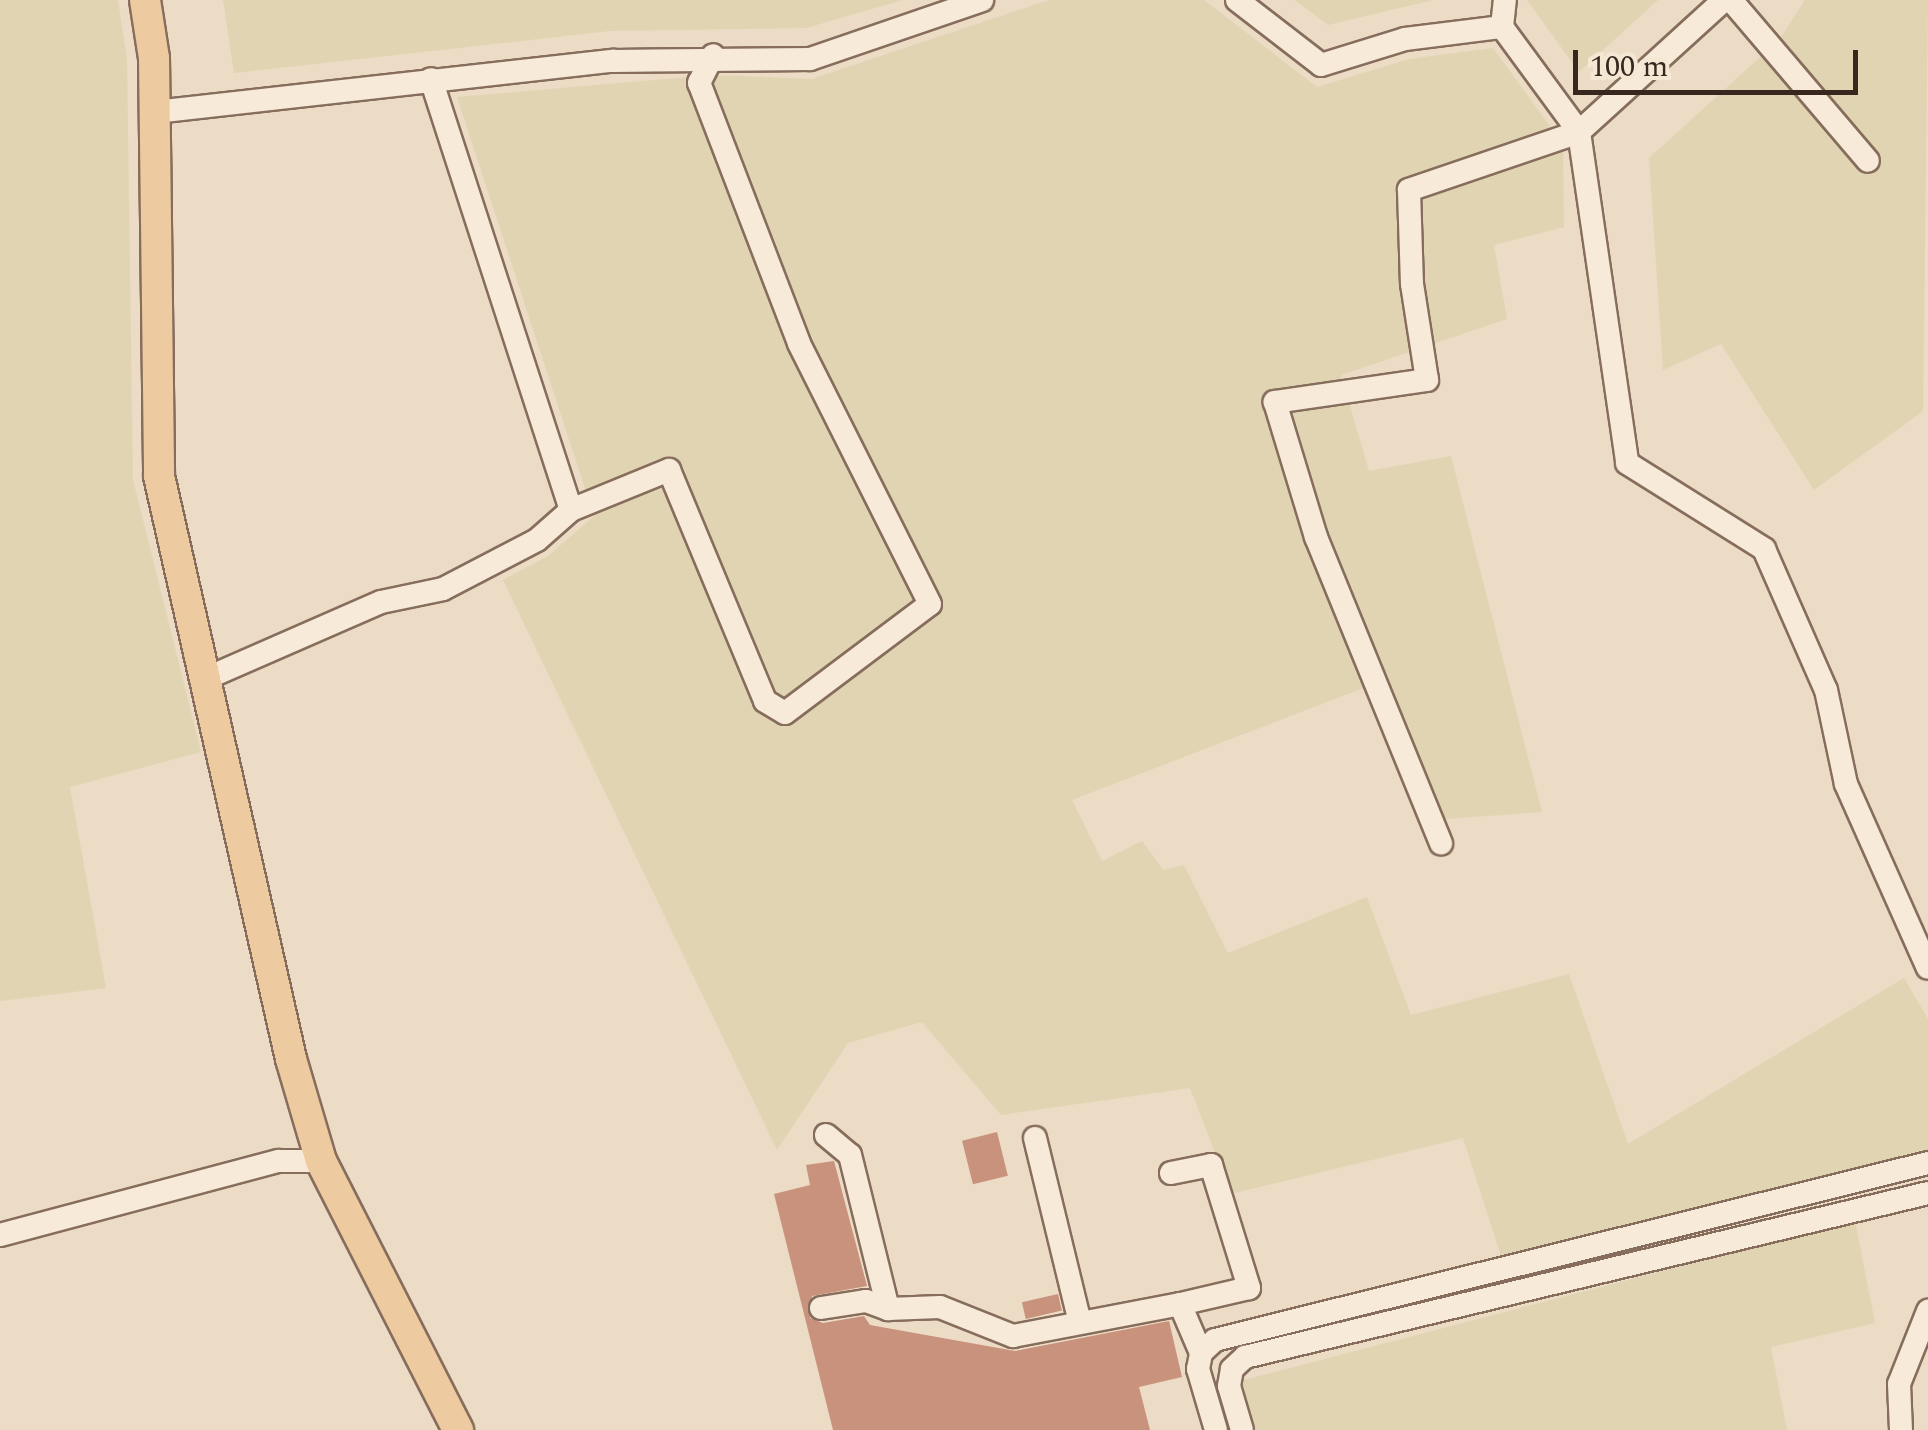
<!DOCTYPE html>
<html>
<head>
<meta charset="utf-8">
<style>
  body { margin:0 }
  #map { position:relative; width:1928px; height:1430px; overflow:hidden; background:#ecdbc5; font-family:Spectral,serif }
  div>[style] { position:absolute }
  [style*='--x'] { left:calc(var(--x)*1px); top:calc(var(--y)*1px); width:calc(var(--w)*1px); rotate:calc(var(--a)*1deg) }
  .farmland>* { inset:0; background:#e1d4b3 }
  .building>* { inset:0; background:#c8927d; transform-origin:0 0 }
  .roads { filter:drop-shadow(2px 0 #866d5c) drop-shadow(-2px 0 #866d5c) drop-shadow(0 2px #866d5c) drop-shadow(0 -2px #866d5c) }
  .minor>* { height:22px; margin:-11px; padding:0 11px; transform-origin:11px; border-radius:11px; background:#f7ead8 }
  .major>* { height:30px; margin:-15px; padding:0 15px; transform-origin:15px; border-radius:15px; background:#edca9f }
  span { translate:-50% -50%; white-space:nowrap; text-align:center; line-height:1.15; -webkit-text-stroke:9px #f4e7d4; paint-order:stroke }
  .scale { position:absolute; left:1573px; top:50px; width:285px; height:45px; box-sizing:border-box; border:5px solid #37271f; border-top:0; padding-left:12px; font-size:30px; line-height:35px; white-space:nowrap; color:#37271f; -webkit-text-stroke:8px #f4e7d4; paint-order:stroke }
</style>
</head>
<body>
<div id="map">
  <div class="farmland">
    <i style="clip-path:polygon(0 0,118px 0,127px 60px,133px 480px,201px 752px,70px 787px,106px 988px,0 1001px)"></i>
    <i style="clip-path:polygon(223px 0,903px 0,806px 28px,610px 31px,234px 73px)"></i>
    <i style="clip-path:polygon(1049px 0,1204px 0,1317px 87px,1409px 59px,1493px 48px,1563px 144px,1564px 227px,1494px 245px,1507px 319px,1341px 375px,1369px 471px,1451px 456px,1542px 812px,1445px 819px,1387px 679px,1072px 800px,1102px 861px,1142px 841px,1163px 870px,1184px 865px,1228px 953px,1367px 897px,1411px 1015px,1569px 974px,1628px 1144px,1904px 978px,1928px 1019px,1928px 1149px,1502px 1259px,1463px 1138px,1231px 1194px,1190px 1088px,1001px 1115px,922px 1022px,848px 1043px,777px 1150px,503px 580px,548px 556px,594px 516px,457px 97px,713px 75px,812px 79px)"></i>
    <i style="clip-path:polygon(1295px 0,1433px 0,1328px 25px)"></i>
    <i style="clip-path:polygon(1527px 0,1658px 0,1579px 72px)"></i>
    <i style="clip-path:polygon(1805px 0,1928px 0,1923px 411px,1814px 490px,1721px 344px,1663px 370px,1649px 158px,1779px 40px)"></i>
    <i style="clip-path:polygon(1855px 1221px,1875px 1323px,1771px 1347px,1787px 1430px,1249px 1430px,1236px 1382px)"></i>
  </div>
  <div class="building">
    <i style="left:997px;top:1132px;width:45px;height:36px;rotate:76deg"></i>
    <i style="clip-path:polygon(834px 1161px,867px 1286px,812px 1296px,810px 1318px,823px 1323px,864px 1316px,870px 1325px,1015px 1351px,1169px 1321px,1182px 1377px,1139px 1387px,1150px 1430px,833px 1430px,774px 1194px,810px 1185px,806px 1165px)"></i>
    <i style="left:1058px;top:1294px;width:17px;height:37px;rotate:77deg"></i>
  </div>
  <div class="roads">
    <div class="minor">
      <i style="--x:1237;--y:0;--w:106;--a:37.7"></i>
      <i style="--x:1321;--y:65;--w:88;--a:-17.2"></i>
      <i style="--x:1405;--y:39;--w:98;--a:-7.1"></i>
      <i style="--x:1502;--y:27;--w:130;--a:53.7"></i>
      <i style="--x:1579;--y:132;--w:180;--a:161.2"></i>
      <i style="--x:1409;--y:190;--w:94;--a:88.2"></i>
      <i style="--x:1412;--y:284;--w:97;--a:81.1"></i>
      <i style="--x:1427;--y:380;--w:154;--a:171.8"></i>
      <i style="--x:1275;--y:402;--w:141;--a:73.1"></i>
      <i style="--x:1316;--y:537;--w:331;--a:67.8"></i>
      <i style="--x:1724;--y:0;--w:196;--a:137.7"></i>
      <i style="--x:1579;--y:132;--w:334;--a:81.7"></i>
      <i style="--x:1627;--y:463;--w:162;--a:32.1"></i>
      <i style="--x:1764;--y:549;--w:154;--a:66.3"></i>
      <i style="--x:1826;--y:690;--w:96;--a:78"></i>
      <i style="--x:1846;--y:784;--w:201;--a:66"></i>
      <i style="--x:1731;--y:0;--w:211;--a:49.6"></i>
      <i style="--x:1502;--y:27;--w:27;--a:-84"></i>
      <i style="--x:155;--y:112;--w:461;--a:-6.4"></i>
      <i style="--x:613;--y:61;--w:197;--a:-0.6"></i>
      <i style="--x:810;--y:59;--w:182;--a:-18.9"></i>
      <i style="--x:571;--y:510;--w:106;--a:-22.2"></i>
      <i style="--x:669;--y:470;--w:250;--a:67.4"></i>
      <i style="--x:765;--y:701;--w:23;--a:31"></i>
      <i style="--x:785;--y:713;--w:181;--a:-36.9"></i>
      <i style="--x:930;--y:604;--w:292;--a:-116.7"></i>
      <i style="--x:799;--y:343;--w:279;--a:-111"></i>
      <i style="--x:699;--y:83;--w:31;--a:-63"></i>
      <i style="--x:207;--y:678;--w:190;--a:-23.6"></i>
      <i style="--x:381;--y:602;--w:63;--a:-11.8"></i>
      <i style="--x:443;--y:589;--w:106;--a:-27.5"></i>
      <i style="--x:537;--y:540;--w:45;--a:-41.4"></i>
      <i style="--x:571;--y:510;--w:453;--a:-108"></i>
      <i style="--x:826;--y:1135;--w:31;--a:40"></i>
      <i style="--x:850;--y:1155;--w:159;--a:76.1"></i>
      <i style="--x:1035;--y:1138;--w:189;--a:76.3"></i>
      <i style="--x:1171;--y:1173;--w:41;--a:-11.3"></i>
      <i style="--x:1211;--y:1165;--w:129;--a:72.8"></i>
      <i style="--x:1249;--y:1288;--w:71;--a:166.9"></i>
      <i style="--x:0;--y:1235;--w:289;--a:-14.9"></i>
      <i style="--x:279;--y:1161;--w:42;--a:0"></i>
      <i style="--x:821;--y:1308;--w:46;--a:-8.8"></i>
      <i style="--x:866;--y:1301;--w:23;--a:20"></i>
      <i style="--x:888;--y:1309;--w:52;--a:-2.2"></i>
      <i style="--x:940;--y:1307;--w:79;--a:21.7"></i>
      <i style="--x:1013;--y:1336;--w:170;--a:-10.8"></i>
      <i style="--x:1180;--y:1304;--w:53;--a:66.8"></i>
      <i style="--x:1216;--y:1430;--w:64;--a:-106.4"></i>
      <i style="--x:1198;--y:1369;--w:16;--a:-79"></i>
      <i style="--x:1201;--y:1353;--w:19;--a:-43"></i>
      <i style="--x:1215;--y:1340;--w:735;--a:-13.94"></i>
      <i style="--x:1242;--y:1430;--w:46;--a:-106.5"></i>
      <i style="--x:1229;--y:1386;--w:17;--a:-80"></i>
      <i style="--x:1232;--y:1369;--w:18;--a:-43"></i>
      <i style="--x:1245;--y:1357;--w:702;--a:-13.5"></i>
      <i style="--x:1901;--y:1430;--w:46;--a:-92.5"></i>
      <i style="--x:1899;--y:1384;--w:79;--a:-68.3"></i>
    </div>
    <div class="major">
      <i style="--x:145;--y:0;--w:59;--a:81.2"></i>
      <i style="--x:154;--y:58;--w:418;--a:89.3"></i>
      <i style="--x:159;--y:476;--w:598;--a:77.24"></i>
      <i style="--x:291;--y:1059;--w:106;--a:73.6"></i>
      <i style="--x:321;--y:1161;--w:302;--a:63"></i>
    </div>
  </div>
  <div class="scale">100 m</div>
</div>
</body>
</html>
